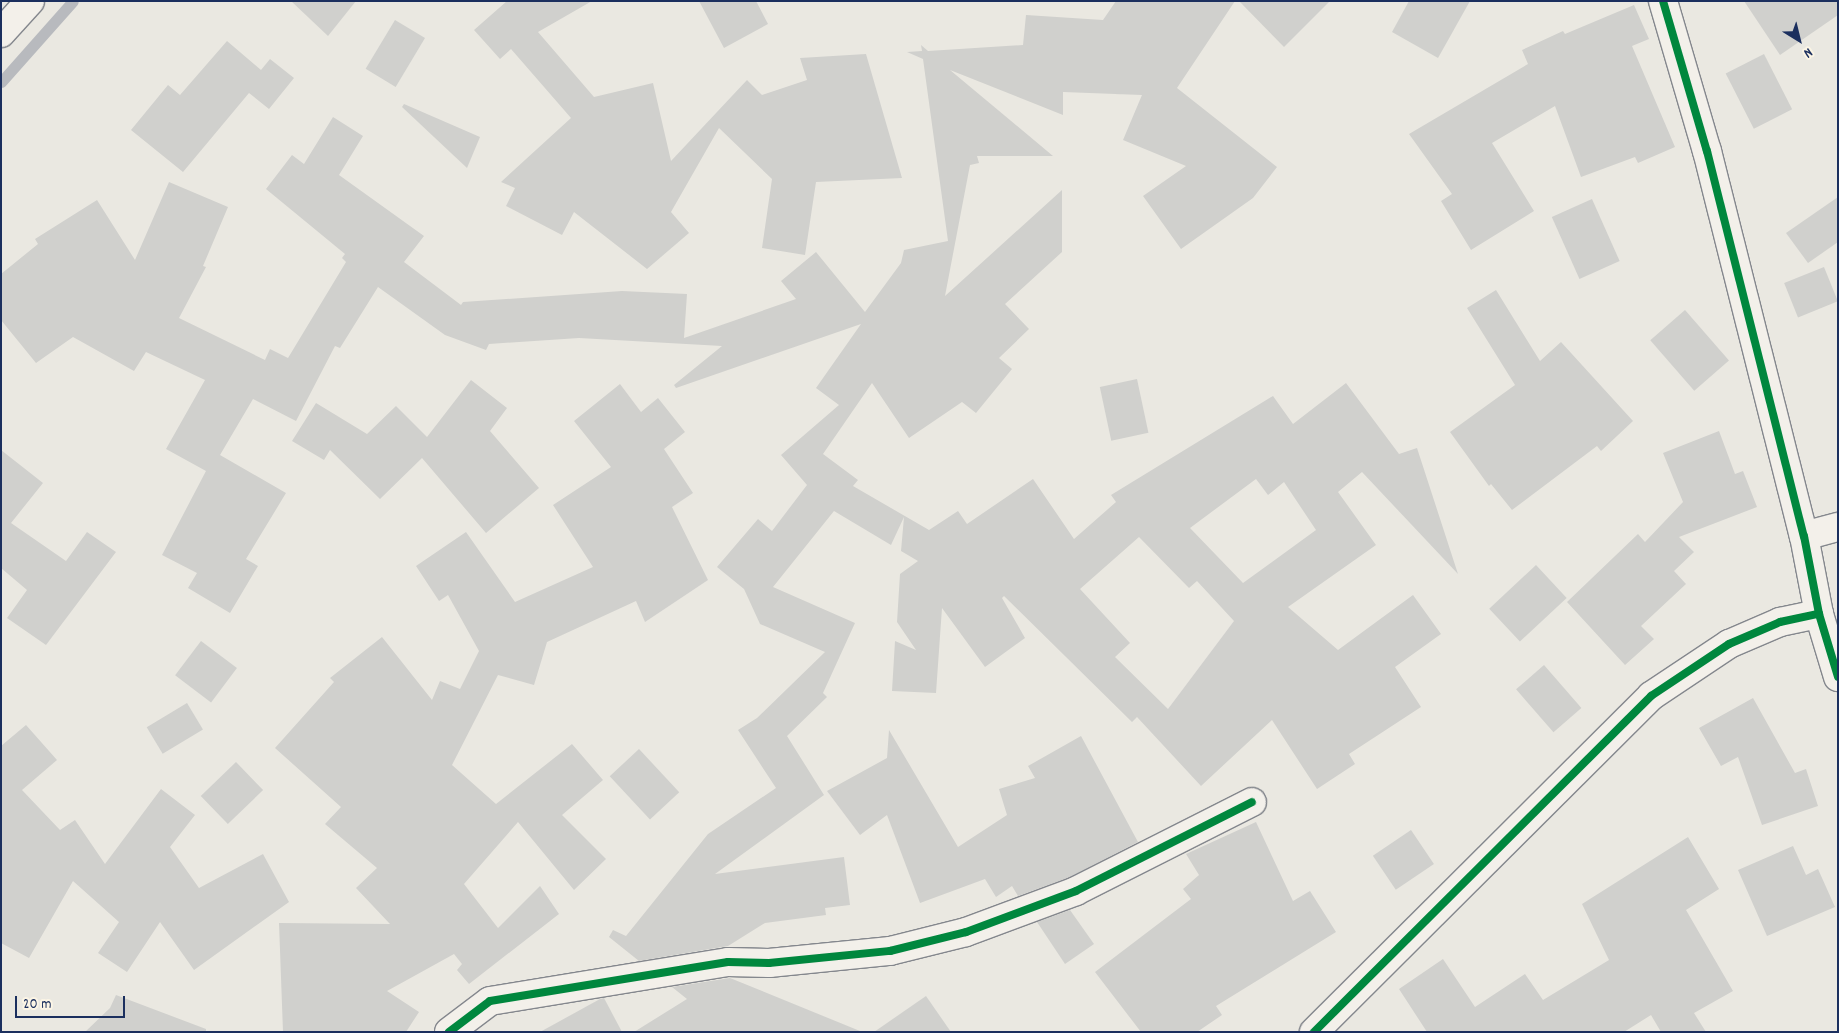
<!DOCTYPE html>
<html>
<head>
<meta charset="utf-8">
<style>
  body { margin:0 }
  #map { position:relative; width:1839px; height:1033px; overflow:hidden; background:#eae8e1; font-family:Dekko,sans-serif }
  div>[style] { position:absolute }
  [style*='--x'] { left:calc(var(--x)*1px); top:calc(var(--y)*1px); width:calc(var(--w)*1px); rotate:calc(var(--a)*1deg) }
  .stream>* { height:11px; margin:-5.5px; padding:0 5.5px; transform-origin:5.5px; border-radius:5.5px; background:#b8babe }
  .building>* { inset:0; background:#d0d0cd; transform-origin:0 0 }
  .roads { filter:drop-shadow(1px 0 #84878d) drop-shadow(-1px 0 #84878d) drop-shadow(0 1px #84878d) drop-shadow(0 -1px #84878d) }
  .minor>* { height:28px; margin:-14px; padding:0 14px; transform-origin:14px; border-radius:14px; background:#f3f0ea }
  .tertiary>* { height:28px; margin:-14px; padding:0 14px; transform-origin:14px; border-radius:14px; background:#f3f0ea }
  .cycleway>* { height:8px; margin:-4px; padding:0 4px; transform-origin:4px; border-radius:4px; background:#00873e }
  span { translate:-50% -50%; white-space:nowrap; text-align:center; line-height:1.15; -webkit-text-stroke:5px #fcf5e5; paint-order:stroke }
  .frame { position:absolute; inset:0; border:2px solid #1b2f5e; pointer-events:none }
  .north { position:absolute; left:1774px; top:15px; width:50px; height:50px; -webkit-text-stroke:4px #fcf5e5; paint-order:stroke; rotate:144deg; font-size:14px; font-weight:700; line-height:20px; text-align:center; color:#1b2f5e }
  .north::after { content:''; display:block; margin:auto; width:18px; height:22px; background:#1b2f5e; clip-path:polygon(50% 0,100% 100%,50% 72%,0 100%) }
  .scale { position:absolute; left:15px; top:996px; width:110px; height:22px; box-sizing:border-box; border:2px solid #1b2f5e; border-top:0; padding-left:6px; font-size:15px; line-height:18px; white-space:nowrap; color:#1b2f5e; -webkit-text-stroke:4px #fcf5e5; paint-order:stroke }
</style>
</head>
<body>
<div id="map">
  <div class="stream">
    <i style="--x:1;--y:82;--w:108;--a:-48.4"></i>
  </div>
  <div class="building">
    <i style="clip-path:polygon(291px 1px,356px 1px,328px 36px)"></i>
    <i style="clip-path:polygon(507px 1px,592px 1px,538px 32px,594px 97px,653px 83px,671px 161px,747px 80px,762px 95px,807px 80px,800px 58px,866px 54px,902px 178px,816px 182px,805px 255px,762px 248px,772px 179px,719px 128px,671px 212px,689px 233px,647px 269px,574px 212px,562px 235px,506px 206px,515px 188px,501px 182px,571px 118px,511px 49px,500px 59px,474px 30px)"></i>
    <i style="clip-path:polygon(699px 1px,756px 1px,768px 24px,724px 48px)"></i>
    <i style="clip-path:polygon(evenodd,1116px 1px,1235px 1px,1177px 88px,1277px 167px,1253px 198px,1181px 249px,1143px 196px,1186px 166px,1123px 140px,1142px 95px,1063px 92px,1063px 115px,950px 70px,1053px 156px,977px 156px,979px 163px,970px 165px,945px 296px,1062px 190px,1062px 252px,1005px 304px,1029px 329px,999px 358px,1012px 369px,976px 413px,962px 402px,909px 438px,872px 383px,823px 454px,858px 480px,853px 486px,929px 530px,958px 511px,967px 524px,1033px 479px,1074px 539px,1116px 502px,1111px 495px,1273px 396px,1293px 424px,1346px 383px,1399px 454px,1417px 448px,1458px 574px,1362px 472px,1338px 492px,1376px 545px,1288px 607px,1338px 650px,1413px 595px,1441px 634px,1395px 667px,1421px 707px,1349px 754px,1355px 764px,1317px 789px,1272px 720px,1201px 786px,1137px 717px,1132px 722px,1004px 596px,1002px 598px,1025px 638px,985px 667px,942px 608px,936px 693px,892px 691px,895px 641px,916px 650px,897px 622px,900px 574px,918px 561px,901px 551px,904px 517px,891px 545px,834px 511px,773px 587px,855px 623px,823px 693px,827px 697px,787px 736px,824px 795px,715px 874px,844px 857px,850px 905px,825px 908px,826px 915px,765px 923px,728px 946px,639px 961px,609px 937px,613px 930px,626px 936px,708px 834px,776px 788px,738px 730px,757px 718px,825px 652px,760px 624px,744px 589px,717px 567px,758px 519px,772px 531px,807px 485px,781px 455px,839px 405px,816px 388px,861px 324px,676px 388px,674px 385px,722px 346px,579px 338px,489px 344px,486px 350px,445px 335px,378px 287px,340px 348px,335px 346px,296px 421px,253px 399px,220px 455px,286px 493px,246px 559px,258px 566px,230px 613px,188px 588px,197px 573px,162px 555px,206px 471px,166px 449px,205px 380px,146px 352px,134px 371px,73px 337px,36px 363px,1px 320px,1px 274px,38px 244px,35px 239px,97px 200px,135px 260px,169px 182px,228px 207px,203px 266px,206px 267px,179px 318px,265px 360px,270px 349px,288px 358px,346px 262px,342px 258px,345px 254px,266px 189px,292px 155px,304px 164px,333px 117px,363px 136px,339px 175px,424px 236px,404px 262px,461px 305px,463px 302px,622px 291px,687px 294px,684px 338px,796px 299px,781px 281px,816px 252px,865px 312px,901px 263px,904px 250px,948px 241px,923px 59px,907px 52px,922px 51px,921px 45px,928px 51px,1023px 45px,1026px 15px,1103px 20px,1116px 1px,1256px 479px,1268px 495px,1284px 482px,1316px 530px,1243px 583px,1190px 528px,1256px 479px,1116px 1px,1139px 537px,1189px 588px,1197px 581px,1234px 621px,1168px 709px,1115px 657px,1130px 643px,1080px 589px,1139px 537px)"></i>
    <i style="clip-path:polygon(1239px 1px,1330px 1px,1284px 47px)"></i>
    <i style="clip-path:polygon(1409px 1px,1470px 1px,1438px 58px,1392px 32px)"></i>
    <i style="clip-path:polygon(1744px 1px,1838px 1px,1838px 15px,1780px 55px)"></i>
    <i style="clip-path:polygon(1634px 5px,1649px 39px,1632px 46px,1675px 147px,1638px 163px,1635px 157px,1581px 177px,1555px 106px,1492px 143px,1534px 211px,1471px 250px,1441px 201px,1452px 194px,1409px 134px,1528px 64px,1522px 50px,1563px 31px,1565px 34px)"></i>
    <i style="left:395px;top:20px;width:35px;height:57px;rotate:31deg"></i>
    <i style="clip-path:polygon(227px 41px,261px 70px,270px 59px,294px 78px,269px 109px,249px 93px,183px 172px,131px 130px,168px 85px,180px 95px)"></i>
    <i style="left:1764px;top:54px;width:62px;height:43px;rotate:63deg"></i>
    <i style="clip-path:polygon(404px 104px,480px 137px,467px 168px,402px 107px)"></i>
    <i style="clip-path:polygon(1838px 197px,1838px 242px,1808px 263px,1786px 233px)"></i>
    <i style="left:1592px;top:199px;width:68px;height:44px;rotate:66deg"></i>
    <i style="left:1824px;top:267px;width:37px;height:43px;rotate:68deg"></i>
    <i style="clip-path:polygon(1496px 290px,1540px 361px,1561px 342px,1633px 421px,1601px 451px,1597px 446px,1512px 510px,1491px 484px,1489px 486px,1450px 432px,1515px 385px,1467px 308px)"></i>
    <i style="left:1685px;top:310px;width:67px;height:46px;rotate:49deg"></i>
    <i style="left:1137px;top:379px;width:55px;height:38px;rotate:78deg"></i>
    <i style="clip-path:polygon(471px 380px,507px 408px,490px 431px,539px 488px,486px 533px,422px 458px,380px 499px,330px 450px,324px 460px,292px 441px,316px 403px,367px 434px,396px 406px,427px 437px)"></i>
    <i style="clip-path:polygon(620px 384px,641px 412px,658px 398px,685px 432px,664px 449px,693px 493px,672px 507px,708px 580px,645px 622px,636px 601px,547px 642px,534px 685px,498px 675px,452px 765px,496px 804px,572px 744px,603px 780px,562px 815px,606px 859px,574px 890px,518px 822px,464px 884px,498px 928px,540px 886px,559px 914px,469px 984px,457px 970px,462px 964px,454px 954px,387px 991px,419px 1012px,406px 1032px,283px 1032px,279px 923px,390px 924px,356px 888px,377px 868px,325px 824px,341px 807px,275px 748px,334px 682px,330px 678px,382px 637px,432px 700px,440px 681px,460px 689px,479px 651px,448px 595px,439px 601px,416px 566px,466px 532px,515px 602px,593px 567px,553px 505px,611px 467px,574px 421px)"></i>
    <i style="clip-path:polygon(1719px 431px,1735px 474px,1743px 471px,1757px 507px,1679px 537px,1694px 552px,1674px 571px,1686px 584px,1641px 626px,1654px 639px,1625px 665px,1567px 602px,1638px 534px,1645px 542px,1683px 502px,1663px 453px)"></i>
    <i style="clip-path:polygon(1px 450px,43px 483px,11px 523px,66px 561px,87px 532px,116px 552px,46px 645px,7px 618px,27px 590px,1px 568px)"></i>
    <i style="left:1536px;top:565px;width:45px;height:64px;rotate:47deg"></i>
    <i style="left:201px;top:641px;width:45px;height:43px;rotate:37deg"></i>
    <i style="left:1544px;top:665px;width:57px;height:37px;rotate:49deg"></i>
    <i style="clip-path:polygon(1753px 698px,1795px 773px,1806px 769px,1818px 806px,1762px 825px,1738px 757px,1721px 766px,1699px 728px)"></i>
    <i style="left:187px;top:703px;width:31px;height:47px;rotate:59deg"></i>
    <i style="clip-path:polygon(26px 725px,57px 760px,22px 790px,60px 830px,75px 820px,105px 864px,161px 789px,195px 815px,170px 847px,199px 888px,263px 854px,289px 902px,194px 970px,160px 922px,127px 972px,98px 953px,119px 922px,73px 881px,29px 958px,1px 943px,1px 746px)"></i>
    <i style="clip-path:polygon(889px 730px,958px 847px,1007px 815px,999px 789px,1035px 778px,1028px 766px,1081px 736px,1138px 842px,1070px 877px,1018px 896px,1012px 886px,996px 897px,985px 879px,920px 903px,887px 815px,860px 835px,827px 791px,887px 758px)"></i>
    <i style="left:639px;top:749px;width:59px;height:40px;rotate:47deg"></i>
    <i style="left:236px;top:762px;width:39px;height:49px;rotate:46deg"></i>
    <i style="clip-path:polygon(1256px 822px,1293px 901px,1310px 891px,1336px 932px,1216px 1006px,1222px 1015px,1197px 1032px,1141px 1032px,1095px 972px,1191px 899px,1183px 889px,1199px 875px,1186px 854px)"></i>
    <i style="left:1411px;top:830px;width:41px;height:46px;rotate:56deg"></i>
    <i style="clip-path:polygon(1688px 837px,1719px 889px,1686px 910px,1733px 991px,1694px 1013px,1706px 1032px,1661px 1032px,1651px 1015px,1624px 1032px,1427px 1032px,1399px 989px,1443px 959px,1475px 1007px,1525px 974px,1543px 1000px,1609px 960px,1582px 904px)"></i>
    <i style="clip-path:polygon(1793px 846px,1806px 875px,1818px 869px,1835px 907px,1767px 936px,1738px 870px)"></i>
    <i style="clip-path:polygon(1070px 910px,1094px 944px,1065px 964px,1037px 922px)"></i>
    <i style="clip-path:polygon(730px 978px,860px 1031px,860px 1032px,634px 1032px,687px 999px,672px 987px)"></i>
    <i style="clip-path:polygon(116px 995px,206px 1029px,206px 1032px,85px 1032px,110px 1008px)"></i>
    <i style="clip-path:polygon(926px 996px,951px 1032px,874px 1032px)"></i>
    <i style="clip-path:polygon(604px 998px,622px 1032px,540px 1032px,600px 999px)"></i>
  </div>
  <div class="roads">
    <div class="minor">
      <i style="--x:1;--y:33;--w:43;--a:-47.8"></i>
      <i style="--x:1804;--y:536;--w:35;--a:-15"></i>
      <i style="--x:449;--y:1032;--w:51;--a:-37.1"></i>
      <i style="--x:490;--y:1001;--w:241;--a:-9.3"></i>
      <i style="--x:728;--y:962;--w:41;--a:1.4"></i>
      <i style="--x:769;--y:963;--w:122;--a:-5.7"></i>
      <i style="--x:890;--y:951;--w:78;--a:-14"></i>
      <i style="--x:966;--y:932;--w:117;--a:-20.4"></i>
      <i style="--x:1076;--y:891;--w:197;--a:-26.8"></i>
    </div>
    <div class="tertiary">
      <i style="--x:1663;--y:1;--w:156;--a:73.7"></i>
      <i style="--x:1707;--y:151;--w:397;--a:75.9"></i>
      <i style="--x:1804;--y:536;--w:79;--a:79.1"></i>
      <i style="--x:1819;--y:614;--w:66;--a:73.2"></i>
      <i style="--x:1314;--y:1032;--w:476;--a:-44.9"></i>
      <i style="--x:1651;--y:696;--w:94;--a:-33.7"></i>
      <i style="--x:1729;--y:644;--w:56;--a:-23.3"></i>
      <i style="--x:1780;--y:622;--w:40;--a:-12"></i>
    </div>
  </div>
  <div class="cycleway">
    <i style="--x:1663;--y:1;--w:156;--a:73.7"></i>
    <i style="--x:1707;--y:151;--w:397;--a:75.9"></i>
    <i style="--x:1804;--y:536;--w:79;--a:79.1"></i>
    <i style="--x:1819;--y:614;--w:66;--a:73.2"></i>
    <i style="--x:449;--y:1032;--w:51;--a:-37.1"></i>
    <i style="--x:490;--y:1001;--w:241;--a:-9.3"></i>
    <i style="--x:728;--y:962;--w:41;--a:1.4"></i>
    <i style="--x:769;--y:963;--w:122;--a:-5.7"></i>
    <i style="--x:890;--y:951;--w:78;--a:-14"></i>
    <i style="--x:966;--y:932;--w:117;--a:-20.4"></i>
    <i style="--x:1076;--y:891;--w:197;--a:-26.8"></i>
    <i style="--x:1314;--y:1032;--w:476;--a:-44.9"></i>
    <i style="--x:1651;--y:696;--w:94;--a:-33.7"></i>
    <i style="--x:1729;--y:644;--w:56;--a:-23.3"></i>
    <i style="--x:1780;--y:622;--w:40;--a:-12"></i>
  </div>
  <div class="frame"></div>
  <div class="north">N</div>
  <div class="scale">20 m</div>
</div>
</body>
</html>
